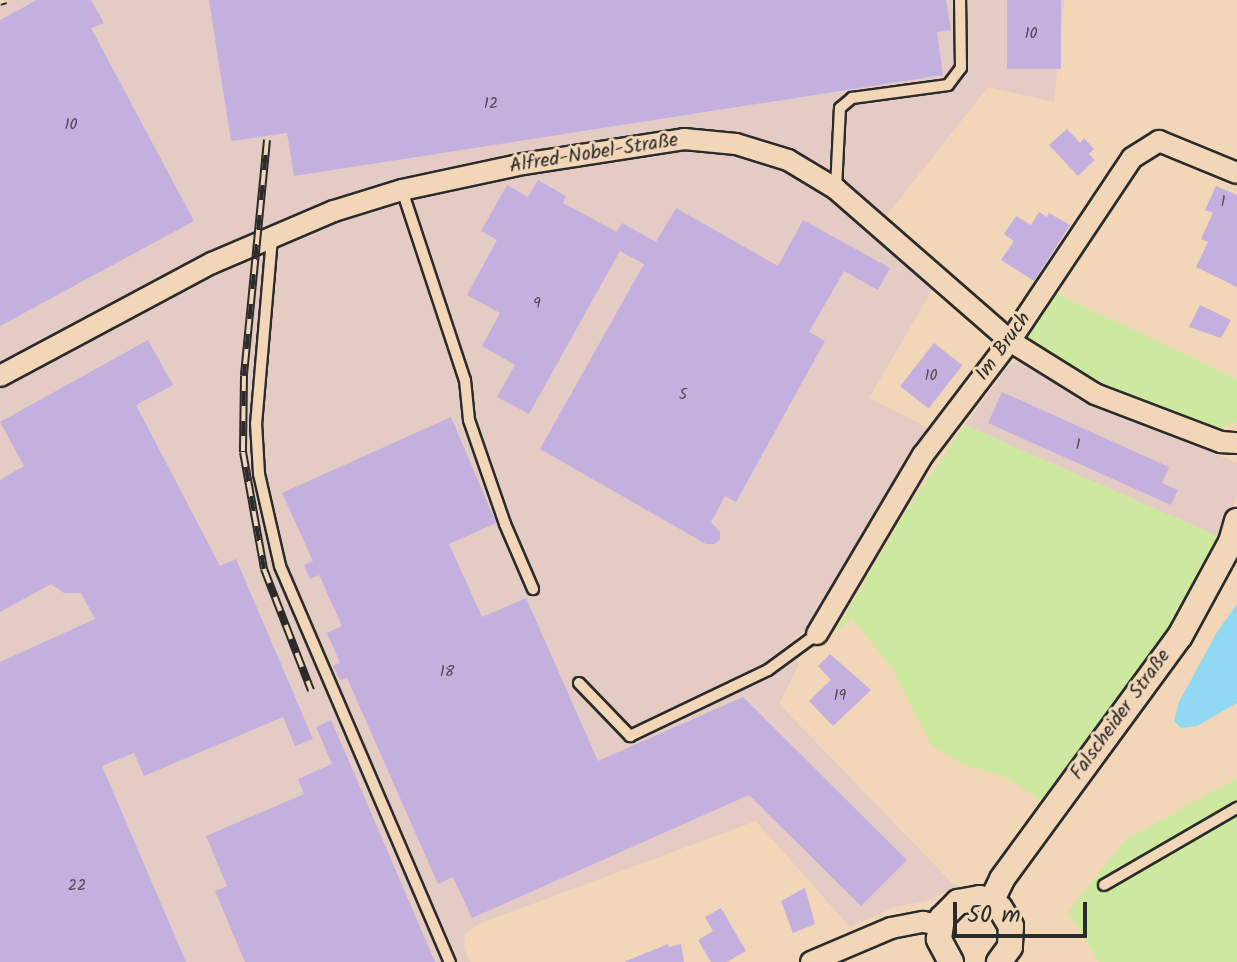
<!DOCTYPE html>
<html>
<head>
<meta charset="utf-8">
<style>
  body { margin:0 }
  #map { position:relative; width:1237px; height:962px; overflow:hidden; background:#f1d6b8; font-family:Kalam,sans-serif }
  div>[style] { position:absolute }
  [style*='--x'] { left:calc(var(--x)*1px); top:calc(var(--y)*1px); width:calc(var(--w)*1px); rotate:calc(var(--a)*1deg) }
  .built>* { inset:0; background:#e4cbc4 }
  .green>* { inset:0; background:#cde89f }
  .water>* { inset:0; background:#91d9f3 }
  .building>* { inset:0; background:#c4b0df; transform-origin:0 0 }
  .roads { filter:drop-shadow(2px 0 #2b2b2b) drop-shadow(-2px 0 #2b2b2b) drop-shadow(0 2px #2b2b2b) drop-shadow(0 -2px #2b2b2b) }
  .service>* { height:10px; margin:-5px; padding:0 5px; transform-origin:5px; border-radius:5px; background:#f1d6b8 }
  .minor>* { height:20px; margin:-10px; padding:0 10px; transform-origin:10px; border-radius:10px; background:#f1d6b8 }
  .tertiary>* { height:24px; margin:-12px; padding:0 12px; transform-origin:12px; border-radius:12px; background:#f1d6b8 }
  .rail>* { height:8px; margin-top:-4px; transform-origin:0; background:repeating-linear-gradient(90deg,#f1d6b8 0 15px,#2b2b2b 0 30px); box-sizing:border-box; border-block:2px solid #2b2b2b }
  span { translate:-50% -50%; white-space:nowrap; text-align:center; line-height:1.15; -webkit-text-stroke:6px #f1d6b8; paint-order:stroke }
  .number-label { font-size:16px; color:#514c58 }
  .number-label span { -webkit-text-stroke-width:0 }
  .street-label { font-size:20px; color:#2b2b2b }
  .scale { position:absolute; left:953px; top:902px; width:134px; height:36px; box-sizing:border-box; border:4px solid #2b2b2b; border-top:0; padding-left:10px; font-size:24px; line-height:28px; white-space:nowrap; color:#2b2b2b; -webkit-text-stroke:6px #f1d6b8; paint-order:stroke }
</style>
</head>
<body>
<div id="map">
  <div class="built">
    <i style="clip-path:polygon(0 0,1064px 0,1054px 102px,988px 87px,883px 220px,943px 271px,869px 398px,932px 430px,813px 624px,781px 650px,799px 664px,779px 704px,956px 887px,926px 901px,895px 907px,850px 927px,756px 821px,478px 924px,465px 934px,464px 948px,470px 962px,0 962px)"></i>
    <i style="clip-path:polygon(1022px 360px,1093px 401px,1237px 463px,1237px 497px,1222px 538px,965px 425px,1009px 365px)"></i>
  </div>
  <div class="green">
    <i style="clip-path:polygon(1053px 292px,1237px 379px,1237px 422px,1216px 429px,1103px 388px,1022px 339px)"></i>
    <i style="clip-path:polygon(965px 425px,1222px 538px,1172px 632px,1041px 801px,1006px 777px,965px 765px,932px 746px,891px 666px,852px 619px,834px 633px,906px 511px)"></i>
    <i style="clip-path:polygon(1237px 778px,1237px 962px,1099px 962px,1068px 912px,1125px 840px)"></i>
  </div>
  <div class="water">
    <i style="clip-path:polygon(1237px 604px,1237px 703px,1197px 726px,1181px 728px,1174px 721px,1179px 702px,1217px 632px)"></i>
  </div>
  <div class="building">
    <i style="clip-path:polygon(37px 0,91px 0,104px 23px,91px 28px,194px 221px,0 326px,0 20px)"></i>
    <i style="clip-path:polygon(209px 0,946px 0,951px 30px,937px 32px,943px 75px,294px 176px,287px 133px,231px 141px)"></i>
    <i style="left:1007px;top:0;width:54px;height:69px"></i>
    <i style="clip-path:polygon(1067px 129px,1080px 143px,1084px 138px,1094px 149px,1089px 154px,1095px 160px,1078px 176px,1049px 145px)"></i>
    <i style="clip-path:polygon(538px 180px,566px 196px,563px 203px,617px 232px,622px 223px,656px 242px,676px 208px,778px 266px,803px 220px,890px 268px,878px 290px,844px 271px,809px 332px,825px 341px,736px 502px,725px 496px,711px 522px,720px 532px,720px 540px,714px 544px,706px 544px,540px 449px,644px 264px,620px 251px,529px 414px,497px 397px,515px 365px,482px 346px,500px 313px,467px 295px,497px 240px,481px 231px,507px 185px,528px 197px)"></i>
    <i style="clip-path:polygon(1216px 186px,1237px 195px,1237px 287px,1196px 267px,1208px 242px,1201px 239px,1213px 213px,1205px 210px)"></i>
    <i style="clip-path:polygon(1039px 212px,1047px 217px,1049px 213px,1070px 225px,1034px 281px,1001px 260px,1014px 241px,1004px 234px,1016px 216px,1031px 225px)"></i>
    <i style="clip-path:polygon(1200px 305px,1231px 320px,1221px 338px,1189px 327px)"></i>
    <i style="clip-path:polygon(148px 340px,173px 385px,136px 405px,220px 566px,236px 559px,313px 739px,295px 746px,283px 717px,144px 776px,134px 753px,102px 766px,186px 962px,0 962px,0 662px,95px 619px,81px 593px,64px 593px,51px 584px,0 612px,0 480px,24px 466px,0 422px)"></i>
    <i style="left:934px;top:343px;width:36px;height:55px;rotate:38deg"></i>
    <i style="clip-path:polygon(1002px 392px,1169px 467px,1162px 483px,1178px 490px,1171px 505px,988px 423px)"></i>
    <i style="clip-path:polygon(451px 417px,496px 523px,449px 544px,482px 617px,526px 598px,598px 761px,743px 697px,907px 860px,861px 906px,749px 795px,472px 918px,453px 877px,438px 884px,347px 678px,340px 680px,333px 666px,340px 663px,327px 633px,342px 626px,319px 575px,310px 579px,304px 565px,313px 561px,282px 493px)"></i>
    <i style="clip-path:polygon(830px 654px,871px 690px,833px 726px,809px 701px,831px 680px,818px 666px)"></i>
    <i style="clip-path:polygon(331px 720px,354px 773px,435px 962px,245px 962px,215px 891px,227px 886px,206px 836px,304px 794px,298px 779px,332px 764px,316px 727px)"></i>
    <i style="clip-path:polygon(805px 888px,815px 924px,793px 933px,781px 901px)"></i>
    <i style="clip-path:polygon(721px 908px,746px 951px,727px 962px,711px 962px,698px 940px,713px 931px,705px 917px)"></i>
    <i style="clip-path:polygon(668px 944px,669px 947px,681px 944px,684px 962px,624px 962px)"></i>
  </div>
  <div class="roads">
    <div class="service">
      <i style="--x:836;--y:189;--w:81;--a:-87.2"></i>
      <i style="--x:840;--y:108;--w:16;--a:-40"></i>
      <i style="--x:852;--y:98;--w:97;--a:-7.7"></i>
      <i style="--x:948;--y:85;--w:21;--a:-53"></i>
      <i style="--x:961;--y:68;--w:68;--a:-90.8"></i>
      <i style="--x:402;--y:190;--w:200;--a:71.7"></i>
      <i style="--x:465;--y:380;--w:40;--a:84.3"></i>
      <i style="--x:469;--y:420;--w:110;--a:70.9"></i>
      <i style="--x:505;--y:524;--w:71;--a:66.7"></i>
      <i style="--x:272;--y:238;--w:186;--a:94.9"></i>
      <i style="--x:256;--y:423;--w:51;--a:86.6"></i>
      <i style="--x:259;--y:474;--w:94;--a:77.1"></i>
      <i style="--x:280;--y:566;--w:431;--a:66.8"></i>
      <i style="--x:579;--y:683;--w:74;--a:46.1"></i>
      <i style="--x:630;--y:736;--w:153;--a:-25.6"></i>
      <i style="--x:768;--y:670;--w:61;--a:-36.3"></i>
      <i style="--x:1104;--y:885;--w:154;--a:-30.1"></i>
    </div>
    <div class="minor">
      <i style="--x:0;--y:376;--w:240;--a:-28.1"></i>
      <i style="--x:212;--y:263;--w:133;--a:-23.1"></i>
      <i style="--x:334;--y:211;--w:71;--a:-17.2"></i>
      <i style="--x:402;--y:190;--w:124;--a:-12.1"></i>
      <i style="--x:523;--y:164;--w:163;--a:-8.8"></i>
      <i style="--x:684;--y:139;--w:52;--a:5.5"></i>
      <i style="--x:736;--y:144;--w:54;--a:17.1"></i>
      <i style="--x:788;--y:160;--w:56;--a:31.1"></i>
      <i style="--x:836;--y:189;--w:231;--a:41.1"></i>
      <i style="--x:1010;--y:341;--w:100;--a:31.9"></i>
      <i style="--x:1095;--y:394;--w:135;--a:20.9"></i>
      <i style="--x:1221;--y:442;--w:16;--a:4"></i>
      <i style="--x:817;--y:634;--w:208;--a:-59.4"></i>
      <i style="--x:923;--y:455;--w:143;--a:-52.7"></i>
      <i style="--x:1010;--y:341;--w:220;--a:-56.3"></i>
      <i style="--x:1132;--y:158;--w:32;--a:-32"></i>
      <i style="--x:1159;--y:141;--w:84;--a:22.3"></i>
      <i style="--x:811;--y:962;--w:87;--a:-23"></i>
      <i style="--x:891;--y:928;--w:33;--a:-11"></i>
      <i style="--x:923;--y:922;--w:17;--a:10"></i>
    </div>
    <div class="tertiary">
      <i style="--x:991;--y:902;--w:25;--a:-64"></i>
      <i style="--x:1002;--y:879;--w:301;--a:-53.8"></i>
      <i style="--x:1180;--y:636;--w:107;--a:-61.5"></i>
      <i style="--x:1231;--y:542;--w:22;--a:-74"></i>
      <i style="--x:951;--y:962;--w:26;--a:-118"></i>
      <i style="--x:939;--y:939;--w:21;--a:-82"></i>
      <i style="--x:942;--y:918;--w:23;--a:-45"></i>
      <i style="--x:958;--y:902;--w:22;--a:-10"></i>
      <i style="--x:980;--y:898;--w:22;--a:27"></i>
      <i style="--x:1000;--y:908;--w:21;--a:59"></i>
      <i style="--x:1011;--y:926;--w:21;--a:93"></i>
      <i style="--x:1010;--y:947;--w:19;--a:126"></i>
    </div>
  </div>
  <div class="rail">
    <i style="--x:0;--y:2;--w:6;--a:-18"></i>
    <i style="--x:267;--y:140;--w:237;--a:95.6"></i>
    <i style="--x:244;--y:376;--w:76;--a:90.8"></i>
    <i style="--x:243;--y:452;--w:119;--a:79.8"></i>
    <i style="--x:264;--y:569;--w:130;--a:68.8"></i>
  </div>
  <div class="number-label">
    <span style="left:1031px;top:34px">10</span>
    <span style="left:491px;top:104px">12</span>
    <span style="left:71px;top:125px">10</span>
    <span style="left:1223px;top:202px">1</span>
    <span style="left:537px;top:304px">9</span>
    <span style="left:931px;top:376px">10</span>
    <span style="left:683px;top:395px">5</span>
    <span style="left:1078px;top:445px">1</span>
    <span style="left:447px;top:672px">18</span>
    <span style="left:840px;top:696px">19</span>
    <span style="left:77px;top:886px">22</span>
  </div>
  <div class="street-label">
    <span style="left:594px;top:154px;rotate:-9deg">Alfred-Nobel-Straße</span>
    <span style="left:1004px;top:347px;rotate:-54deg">Im Bruch</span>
    <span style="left:1121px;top:715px;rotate:-54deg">Falscheider Straße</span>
  </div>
  <div class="scale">50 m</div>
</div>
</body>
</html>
